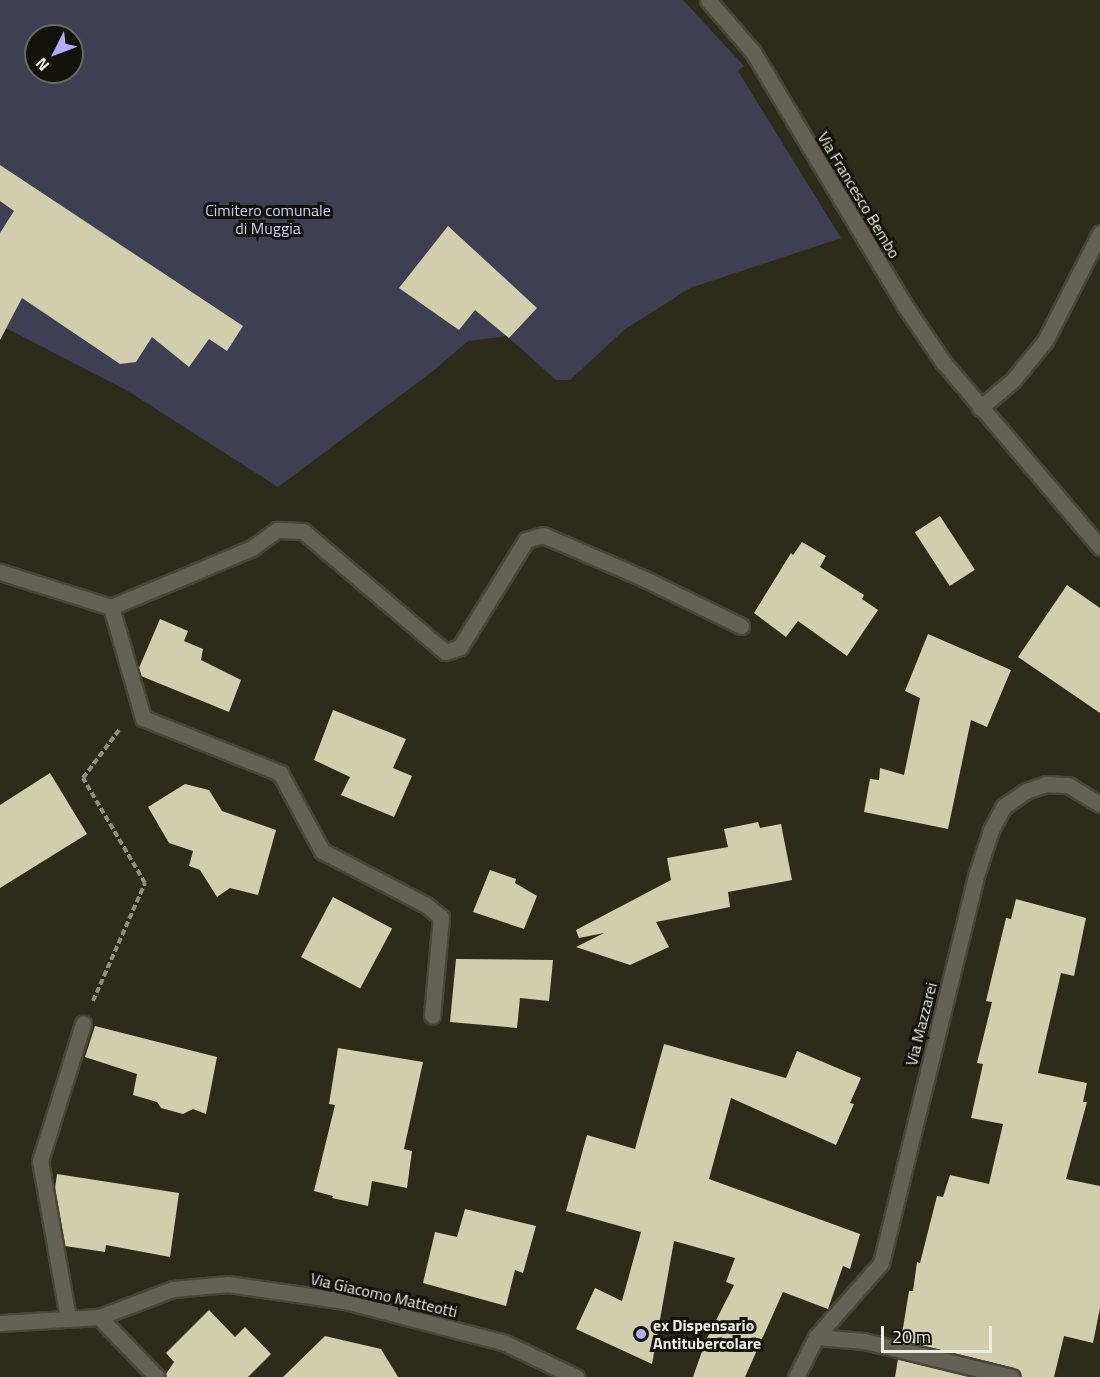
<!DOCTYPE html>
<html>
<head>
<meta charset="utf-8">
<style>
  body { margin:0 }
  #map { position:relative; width:1100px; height:1377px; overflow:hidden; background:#2d2b19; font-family:"Titillium Web",sans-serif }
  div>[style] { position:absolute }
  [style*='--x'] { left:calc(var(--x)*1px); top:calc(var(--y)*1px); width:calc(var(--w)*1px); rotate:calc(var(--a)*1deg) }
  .green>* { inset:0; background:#3f3f53 }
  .building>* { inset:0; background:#d1cead; transform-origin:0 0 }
  .path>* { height:4px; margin-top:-2px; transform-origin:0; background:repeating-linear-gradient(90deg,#908e80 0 6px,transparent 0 9px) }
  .roads { filter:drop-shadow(2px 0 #484635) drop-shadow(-2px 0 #484635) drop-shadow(0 2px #484635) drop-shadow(0 -2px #484635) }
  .lane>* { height:15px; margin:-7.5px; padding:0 7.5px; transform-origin:7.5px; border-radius:7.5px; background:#636255 }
  .street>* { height:15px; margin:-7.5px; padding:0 7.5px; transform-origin:7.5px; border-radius:7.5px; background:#636255 }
  .dots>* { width:16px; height:16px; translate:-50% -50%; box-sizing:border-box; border:3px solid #14130b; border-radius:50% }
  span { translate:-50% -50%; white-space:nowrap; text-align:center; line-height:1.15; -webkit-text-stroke:6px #14130b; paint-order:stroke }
  .street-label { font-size:16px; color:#eeede2 }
  .park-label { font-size:16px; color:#cecdf9 }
  .poi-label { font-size:16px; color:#eeede2; font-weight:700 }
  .left { translate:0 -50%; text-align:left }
  .north { position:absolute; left:24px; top:24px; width:60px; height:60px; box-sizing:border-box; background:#14130b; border:2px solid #6b6a61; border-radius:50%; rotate:228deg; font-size:16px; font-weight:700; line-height:24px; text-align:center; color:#eeede2 }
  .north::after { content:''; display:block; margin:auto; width:21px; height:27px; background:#b1adfa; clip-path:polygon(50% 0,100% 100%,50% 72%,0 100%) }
  .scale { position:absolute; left:881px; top:1326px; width:111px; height:27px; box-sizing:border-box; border:3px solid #eeede2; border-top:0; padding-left:8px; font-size:18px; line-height:21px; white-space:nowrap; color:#eeede2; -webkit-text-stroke:4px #14130b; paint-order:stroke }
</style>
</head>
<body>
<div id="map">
  <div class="green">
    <i style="clip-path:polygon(evenodd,0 0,683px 0,744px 66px,738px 71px,841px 238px,690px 288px,624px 330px,570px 380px,556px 380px,507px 336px,468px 341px,433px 371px,278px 487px,128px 391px,0 325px,0 0,36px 36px,72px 36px,72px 72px,36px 72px,36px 36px)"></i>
  </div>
  <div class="building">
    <i style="clip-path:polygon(0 165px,243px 326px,227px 351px,209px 339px,189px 367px,152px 337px,136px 362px,120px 364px,22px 298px,0 340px,0 233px,14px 211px,0 201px)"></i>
    <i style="clip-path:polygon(448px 226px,537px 308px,509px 338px,475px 310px,459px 330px,399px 288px)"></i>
    <i style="left:940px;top:516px;width:64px;height:30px;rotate:57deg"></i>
    <i style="clip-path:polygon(802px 542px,826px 556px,820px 567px,864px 595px,862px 599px,878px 610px,847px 656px,798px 621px,786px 637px,754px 613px,791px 553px,793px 555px)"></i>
    <i style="clip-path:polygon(1067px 585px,1100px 608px,1100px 713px,1018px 657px)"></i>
    <i style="clip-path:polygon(160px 619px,188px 631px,184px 641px,203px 649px,201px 660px,241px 680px,229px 712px,141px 676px,139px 668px)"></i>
    <i style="clip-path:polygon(928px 634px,1011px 670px,987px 727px,971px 720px,948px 829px,864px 812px,870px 779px,879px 780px,880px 768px,904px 775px,920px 698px,905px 691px)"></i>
    <i style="clip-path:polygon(333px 710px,406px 739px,393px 768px,412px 776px,394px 817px,341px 795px,350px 777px,314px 760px)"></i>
    <i style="clip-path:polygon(50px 773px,87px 834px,0 888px,0 805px)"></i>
    <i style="clip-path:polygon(185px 784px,209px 790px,222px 811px,276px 830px,258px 895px,230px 888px,217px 897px,200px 870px,189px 866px,193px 851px,169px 843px,148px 807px)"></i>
    <i style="clip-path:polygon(758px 822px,760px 828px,781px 824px,792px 880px,728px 892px,730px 907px,656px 922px,669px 947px,630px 965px,576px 947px,604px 933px,579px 938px,576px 930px,671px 880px,667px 858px,728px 847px,724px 829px)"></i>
    <i style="clip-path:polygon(490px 870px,516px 879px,515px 883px,537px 896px,524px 929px,473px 912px)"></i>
    <i style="left:333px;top:897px;width:67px;height:68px;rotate:28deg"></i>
    <i style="clip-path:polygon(1016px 899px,1086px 918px,1074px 976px,1061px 973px,1038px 1073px,1087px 1083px,1083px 1102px,1087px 1102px,1066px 1179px,1100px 1186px,1100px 1308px,1093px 1343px,1064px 1336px,1054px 1377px,1022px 1377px,1014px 1368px,901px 1340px,909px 1291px,913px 1291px,917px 1262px,920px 1263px,937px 1196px,943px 1197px,950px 1175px,989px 1184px,1003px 1124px,971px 1118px,983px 1064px,977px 1063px,992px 1002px,986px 1001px,1006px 918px,1011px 919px)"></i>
    <i style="clip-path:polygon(456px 959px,553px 960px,549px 1001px,520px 998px,517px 1028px,450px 1022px)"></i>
    <i style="clip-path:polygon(95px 1026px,217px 1057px,206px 1114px,193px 1109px,183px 1114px,161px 1108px,157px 1102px,133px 1095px,137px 1074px,85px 1057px)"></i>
    <i style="clip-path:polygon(664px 1044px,786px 1078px,797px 1051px,861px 1078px,850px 1103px,854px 1104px,836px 1145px,731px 1098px,709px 1179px,860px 1234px,850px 1269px,843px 1266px,828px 1309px,783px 1292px,745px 1377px,693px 1377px,706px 1340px,734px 1285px,726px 1282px,735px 1258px,674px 1241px,652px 1364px,576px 1329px,595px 1288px,622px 1301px,641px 1232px,566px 1211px,587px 1135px,635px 1149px)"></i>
    <i style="clip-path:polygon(338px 1048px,423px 1062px,404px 1149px,412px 1151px,407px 1188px,372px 1181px,368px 1206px,332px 1198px,333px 1196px,314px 1191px,335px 1105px,329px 1104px)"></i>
    <i style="clip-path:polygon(57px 1174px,179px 1193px,170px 1257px,106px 1245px,105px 1252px,65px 1246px,55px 1189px)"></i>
    <i style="clip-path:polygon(465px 1209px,536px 1226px,523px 1273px,515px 1270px,506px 1306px,423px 1283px,435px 1232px,457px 1237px)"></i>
    <i style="clip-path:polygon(209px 1310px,235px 1337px,245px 1327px,271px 1354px,248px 1377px,166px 1377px,166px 1374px,174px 1362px,166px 1353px)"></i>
    <i style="clip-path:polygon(325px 1336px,381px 1349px,398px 1377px,283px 1377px)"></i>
    <i style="clip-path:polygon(898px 1359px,971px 1377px,895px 1377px)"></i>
  </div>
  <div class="path">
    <i style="--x:93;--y:1001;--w:129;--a:-66.2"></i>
    <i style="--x:145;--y:883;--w:122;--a:-120.6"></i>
    <i style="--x:83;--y:778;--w:60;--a:-53.1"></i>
  </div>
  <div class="roads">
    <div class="lane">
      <i style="--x:0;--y:572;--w:116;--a:17.5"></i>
      <i style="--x:111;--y:607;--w:116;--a:73.9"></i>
      <i style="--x:143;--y:718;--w:148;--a:21.9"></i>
      <i style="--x:280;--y:773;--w:89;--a:61.7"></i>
      <i style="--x:322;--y:851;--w:117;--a:27.4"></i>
      <i style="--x:426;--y:905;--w:19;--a:39"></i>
      <i style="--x:441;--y:917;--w:99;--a:95.2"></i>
      <i style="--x:111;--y:607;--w:153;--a:-22.7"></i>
      <i style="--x:252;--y:548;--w:31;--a:-36"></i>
      <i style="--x:277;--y:530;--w:26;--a:2"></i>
      <i style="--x:303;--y:531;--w:187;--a:40.4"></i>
      <i style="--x:445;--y:652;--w:16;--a:-18"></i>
      <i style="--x:460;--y:647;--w:126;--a:-58.3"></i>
      <i style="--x:526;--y:540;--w:18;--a:-16"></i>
      <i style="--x:543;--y:535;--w:111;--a:23.3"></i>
      <i style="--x:645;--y:579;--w:107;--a:26.1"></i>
      <i style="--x:68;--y:1318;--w:159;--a:-100.1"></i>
      <i style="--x:40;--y:1161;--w:144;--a:-72.6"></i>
    </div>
    <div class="street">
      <i style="--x:708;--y:0;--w:69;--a:49.1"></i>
      <i style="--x:753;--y:52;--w:296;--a:59.1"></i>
      <i style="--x:905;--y:306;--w:68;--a:55.8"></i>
      <i style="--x:943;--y:362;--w:243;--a:49.7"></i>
      <i style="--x:980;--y:408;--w:43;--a:-40.3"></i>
      <i style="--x:1013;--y:380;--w:50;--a:-50.6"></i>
      <i style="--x:1045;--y:341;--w:121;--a:-63"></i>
      <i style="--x:99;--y:1317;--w:83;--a:46"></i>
      <i style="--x:0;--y:1323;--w:99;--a:-3.5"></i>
      <i style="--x:99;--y:1317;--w:79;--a:-20.7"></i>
      <i style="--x:173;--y:1289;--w:55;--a:-5.2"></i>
      <i style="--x:228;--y:1284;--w:118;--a:8.3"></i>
      <i style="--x:345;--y:1301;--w:165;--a:14.7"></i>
      <i style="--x:505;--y:1343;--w:79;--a:25.6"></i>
      <i style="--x:816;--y:1337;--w:98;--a:-48.7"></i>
      <i style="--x:881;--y:1263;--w:402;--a:-76.2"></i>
      <i style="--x:977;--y:873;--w:45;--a:-72"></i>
      <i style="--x:991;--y:830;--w:26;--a:-62"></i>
      <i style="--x:1003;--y:807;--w:28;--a:-35"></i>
      <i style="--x:1026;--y:791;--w:21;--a:-19"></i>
      <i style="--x:1046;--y:784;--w:22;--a:3"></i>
      <i style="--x:1068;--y:785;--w:37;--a:31"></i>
      <i style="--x:796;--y:1377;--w:45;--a:-63.4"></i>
      <i style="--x:816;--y:1337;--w:48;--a:4.8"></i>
      <i style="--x:864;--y:1341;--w:152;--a:13.7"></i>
    </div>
  </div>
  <div class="dots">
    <i style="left:641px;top:1334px;background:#b1adfa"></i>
  </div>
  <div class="street-label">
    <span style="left:859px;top:195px;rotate:59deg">Via Francesco Bembo</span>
    <span style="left:921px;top:1024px;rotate:-76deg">Via Mazzarei</span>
    <span style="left:384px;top:1295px;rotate:13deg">Via Giacomo Matteotti</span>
  </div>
  <div class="park-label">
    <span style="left:268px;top:219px">Cimitero comunale<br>di Muggia</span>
  </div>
  <div class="poi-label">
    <span class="left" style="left:653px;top:1334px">ex Dispensario<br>Antitubercolare</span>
  </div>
  <div class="north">N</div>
  <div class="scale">20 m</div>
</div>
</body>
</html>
